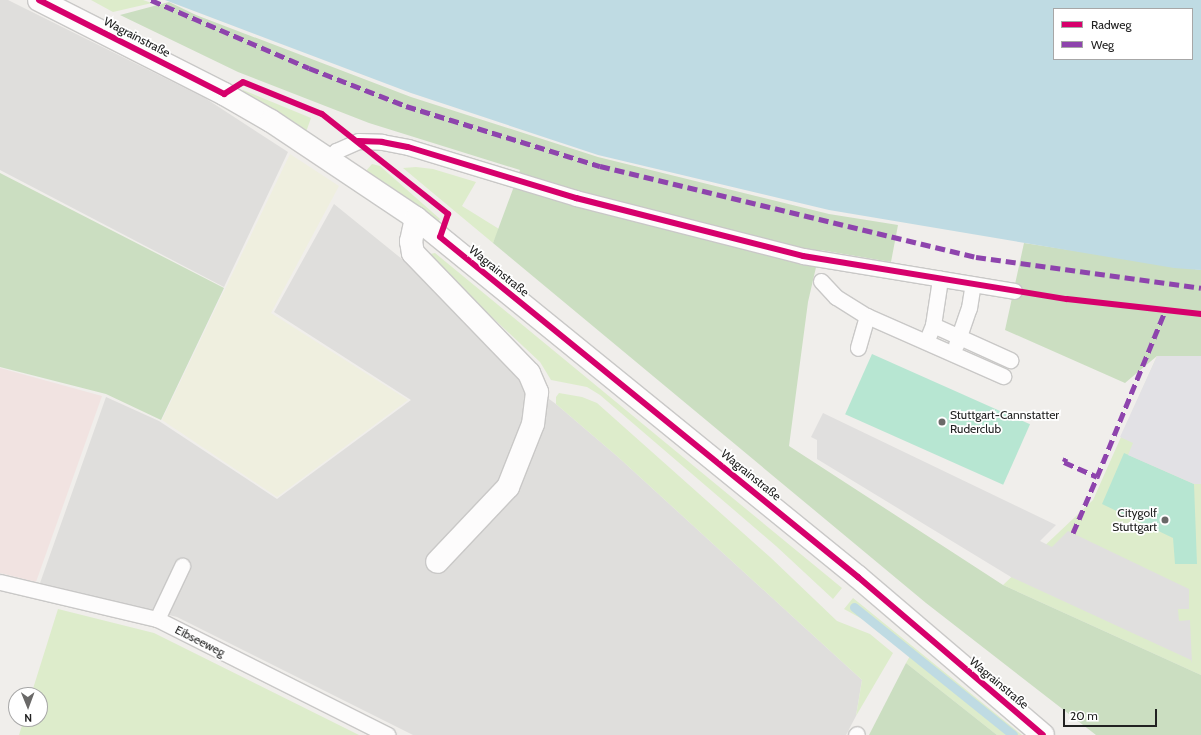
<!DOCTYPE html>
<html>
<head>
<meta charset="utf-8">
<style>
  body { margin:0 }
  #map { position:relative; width:1201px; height:735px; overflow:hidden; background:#f0eeeb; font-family:Cabin,sans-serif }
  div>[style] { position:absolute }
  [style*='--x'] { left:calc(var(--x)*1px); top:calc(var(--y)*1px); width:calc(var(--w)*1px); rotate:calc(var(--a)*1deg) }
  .residential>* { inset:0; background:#dfdedc }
  .commercial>* { inset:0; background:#f1e3e1 }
  .farmland>* { inset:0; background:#efefdf }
  .grass>* { inset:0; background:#ddeccb }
  .forest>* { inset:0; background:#cbdec1 }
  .pitch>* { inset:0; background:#b7e6d2; transform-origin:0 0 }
  .parking>* { inset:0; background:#e0dfde }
  .plaza>* { inset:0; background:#e2e1e5 }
  .water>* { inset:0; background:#bfdbe3 }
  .stream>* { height:9px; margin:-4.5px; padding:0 4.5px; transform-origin:4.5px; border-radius:4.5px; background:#bfdbe3 }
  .roads { filter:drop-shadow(1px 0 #c9c8c7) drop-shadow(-1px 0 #c9c8c7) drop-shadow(0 1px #c9c8c7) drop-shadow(0 -1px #c9c8c7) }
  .lane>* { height:15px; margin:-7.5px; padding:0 7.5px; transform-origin:7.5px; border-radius:7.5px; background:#fdfcfc }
  .street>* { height:22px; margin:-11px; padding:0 11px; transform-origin:11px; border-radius:11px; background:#fdfcfc }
  .quiet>* { height:5px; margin-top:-2.5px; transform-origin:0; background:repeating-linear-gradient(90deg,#8e44ad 0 10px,transparent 0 15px) }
  .cycleway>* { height:6px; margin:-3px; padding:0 3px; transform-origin:3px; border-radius:3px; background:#d6006c }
  .dots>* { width:11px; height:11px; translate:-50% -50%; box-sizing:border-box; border:2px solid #fff; border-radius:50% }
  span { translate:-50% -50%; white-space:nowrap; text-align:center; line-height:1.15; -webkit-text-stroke:3.5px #fff; paint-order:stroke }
  .street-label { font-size:12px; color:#222 }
  .poi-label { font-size:12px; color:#222 }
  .left { translate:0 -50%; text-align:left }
  .right { translate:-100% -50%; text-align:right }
  .legend { position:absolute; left:1053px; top:8px; width:140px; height:52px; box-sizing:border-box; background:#fff; border:1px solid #a7a7a7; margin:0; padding:5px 7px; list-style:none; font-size:12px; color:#222 }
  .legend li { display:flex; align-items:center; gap:8px; height:20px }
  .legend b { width:20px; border:1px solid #a7a7a7 }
  .north { position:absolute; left:8px; top:687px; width:40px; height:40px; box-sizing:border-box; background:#fff; border:1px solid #a7a7a7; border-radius:50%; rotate:179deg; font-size:11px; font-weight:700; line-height:16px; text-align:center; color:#222 }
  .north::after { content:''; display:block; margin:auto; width:14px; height:18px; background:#6a6968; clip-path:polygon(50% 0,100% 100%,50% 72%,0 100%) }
  .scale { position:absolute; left:1063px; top:709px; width:94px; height:18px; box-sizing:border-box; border:2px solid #222; border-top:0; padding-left:5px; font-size:12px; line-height:14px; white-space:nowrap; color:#222; -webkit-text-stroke:3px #fff; paint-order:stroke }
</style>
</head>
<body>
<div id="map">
  <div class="residential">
    <i style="clip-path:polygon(0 0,8px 0,205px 98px,288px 152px,224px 287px,0 170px)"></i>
    <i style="clip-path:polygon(334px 204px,413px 268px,524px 381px,556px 404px,618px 457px,862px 680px,856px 716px,846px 735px,413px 735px,177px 617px,40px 583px,106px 397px,159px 421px,277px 499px,411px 400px,274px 312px)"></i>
  </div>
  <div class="commercial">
    <i style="clip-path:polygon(0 368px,102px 396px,36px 582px,0 573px)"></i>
  </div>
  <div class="farmland">
    <i style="clip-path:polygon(290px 154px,339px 186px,271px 313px,408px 400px,277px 497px,162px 420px)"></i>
  </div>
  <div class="grass">
    <i style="clip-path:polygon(91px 0,143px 0,152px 3px,113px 12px)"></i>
    <i style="clip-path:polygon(243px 90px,311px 118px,306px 132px,242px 95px)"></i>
    <i style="clip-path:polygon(372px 164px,380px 166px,440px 219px,438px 222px,366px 171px)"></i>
    <i style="clip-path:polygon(416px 167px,433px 169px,476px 182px,462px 206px,499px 229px,493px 243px,403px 168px)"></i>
    <i style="clip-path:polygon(435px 253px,842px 588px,833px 599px,776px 546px,600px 395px,587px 387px,551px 380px,540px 362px,431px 260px,430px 254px)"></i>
    <i style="clip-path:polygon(1157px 356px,1201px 356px,1201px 675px,1003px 585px,1093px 500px)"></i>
    <i style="clip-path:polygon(559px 393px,582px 397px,597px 403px,770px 557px,837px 621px,870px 634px,893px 653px,856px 716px,862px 680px,618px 457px,556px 404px,556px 397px)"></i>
    <i style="clip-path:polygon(853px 598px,1022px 735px,997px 735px,906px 663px,910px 656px,873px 625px,844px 609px)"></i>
    <i style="clip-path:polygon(58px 609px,154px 633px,359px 735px,19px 735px,24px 719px,40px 719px,40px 695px,31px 695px)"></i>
  </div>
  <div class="forest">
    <i style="clip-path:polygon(169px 2px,196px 15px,411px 97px,598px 157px,829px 214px,898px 225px,891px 262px,820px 250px,808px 302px,789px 446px,1003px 585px,1201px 675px,1201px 735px,1096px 735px,926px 603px,493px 243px,520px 170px,369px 123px,238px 72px,120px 15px)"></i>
    <i style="clip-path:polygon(0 173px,224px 288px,161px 420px,106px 394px,0 367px)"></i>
    <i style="clip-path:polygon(1024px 243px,1201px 270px,1201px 356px,1157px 356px,1125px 383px,1005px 330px)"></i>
    <i style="clip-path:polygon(906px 663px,997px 735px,869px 735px)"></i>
  </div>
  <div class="pitch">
    <i style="left:872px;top:354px;width:173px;height:66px;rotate:24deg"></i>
    <i style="clip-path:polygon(1124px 453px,1194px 484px,1197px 564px,1175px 564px,1173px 538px,1102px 504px)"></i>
  </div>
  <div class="parking">
    <i style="clip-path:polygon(823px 413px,1056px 525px,1040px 541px,1052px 547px,1068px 531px,1189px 589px,1189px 609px,1178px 609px,1179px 621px,1190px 620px,1192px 663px,1191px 660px,1011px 577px,817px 459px,817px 440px,811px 437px)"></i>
  </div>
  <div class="plaza">
    <i style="clip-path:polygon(1157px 356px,1201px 356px,1201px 484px,1194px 484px,1128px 455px,1133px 443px,1120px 437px)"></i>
  </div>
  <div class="water">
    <i style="clip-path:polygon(evenodd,165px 0,1201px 0,1201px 270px,1174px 268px,829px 210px,598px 155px,411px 93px,165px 0,1054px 9px,1192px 9px,1192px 59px,1054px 59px,1054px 9px)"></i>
  </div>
  <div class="stream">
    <i style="--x:854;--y:607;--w:204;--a:38.8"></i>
  </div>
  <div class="roads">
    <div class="lane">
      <i style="--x:330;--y:160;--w:11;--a:-56"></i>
      <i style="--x:336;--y:151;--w:24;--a:-24"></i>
      <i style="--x:358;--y:141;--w:24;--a:2"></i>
      <i style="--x:382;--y:142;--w:26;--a:11"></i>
      <i style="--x:408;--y:147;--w:176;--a:16.9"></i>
      <i style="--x:576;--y:198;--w:234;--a:14.3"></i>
      <i style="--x:803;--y:256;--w:214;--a:9.4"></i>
      <i style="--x:821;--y:281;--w:22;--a:47"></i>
      <i style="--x:836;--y:297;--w:36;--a:32"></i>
      <i style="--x:867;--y:316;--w:33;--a:106"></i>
      <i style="--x:867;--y:316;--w:149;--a:23.8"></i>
      <i style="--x:933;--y:325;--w:85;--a:24.4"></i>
      <i style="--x:929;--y:335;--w:11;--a:-68"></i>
      <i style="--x:933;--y:325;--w:47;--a:-81.3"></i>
      <i style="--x:956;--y:345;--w:39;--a:-71"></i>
      <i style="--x:969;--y:308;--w:24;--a:-81"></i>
      <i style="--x:0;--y:582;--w:161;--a:13.3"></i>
      <i style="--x:157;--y:619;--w:258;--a:26.7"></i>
      <i style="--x:157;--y:619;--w:59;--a:-64.7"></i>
      <i style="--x:856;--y:735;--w:1;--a:-45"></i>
    </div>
    <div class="street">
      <i style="--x:39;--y:0;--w:208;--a:26.9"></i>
      <i style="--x:224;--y:94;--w:54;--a:29.9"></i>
      <i style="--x:271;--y:121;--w:174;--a:33.8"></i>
      <i style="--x:416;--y:218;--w:569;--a:39.08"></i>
      <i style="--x:858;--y:577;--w:243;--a:40.5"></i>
      <i style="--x:416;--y:218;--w:24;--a:102"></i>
      <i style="--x:411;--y:241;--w:12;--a:81"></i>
      <i style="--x:413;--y:253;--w:167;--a:46"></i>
      <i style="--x:529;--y:373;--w:21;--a:67"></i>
      <i style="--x:537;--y:392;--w:32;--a:97"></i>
      <i style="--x:533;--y:424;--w:68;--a:111.6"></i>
      <i style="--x:508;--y:487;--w:103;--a:133.4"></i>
    </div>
  </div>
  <div class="quiet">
    <i style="--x:151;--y:0;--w:172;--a:23.3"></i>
    <i style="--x:309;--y:68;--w:104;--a:21.4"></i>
    <i style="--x:406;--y:106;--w:203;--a:17.2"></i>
    <i style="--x:600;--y:166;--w:387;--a:13.6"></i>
    <i style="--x:976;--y:257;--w:227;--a:7.8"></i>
    <i style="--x:1066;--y:458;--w:4;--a:117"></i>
    <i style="--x:1064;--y:462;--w:36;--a:24"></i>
    <i style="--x:1097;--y:477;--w:179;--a:-67.7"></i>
    <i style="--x:1073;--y:533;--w:61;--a:-66.8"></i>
  </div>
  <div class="cycleway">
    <i style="--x:39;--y:0;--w:208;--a:26.9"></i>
    <i style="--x:224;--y:94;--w:22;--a:-32"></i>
    <i style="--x:243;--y:82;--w:85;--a:22.1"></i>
    <i style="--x:322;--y:114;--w:161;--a:38.4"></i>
    <i style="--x:448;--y:214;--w:24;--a:109"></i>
    <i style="--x:440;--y:237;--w:539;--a:39.12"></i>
    <i style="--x:858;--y:577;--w:243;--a:40.5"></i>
    <i style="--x:358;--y:141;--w:24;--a:2"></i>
    <i style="--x:382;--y:142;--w:26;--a:11"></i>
    <i style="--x:408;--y:147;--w:176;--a:16.9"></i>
    <i style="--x:576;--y:198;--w:234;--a:14.3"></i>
    <i style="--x:803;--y:256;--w:267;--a:9.3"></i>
    <i style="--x:1067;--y:299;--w:135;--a:6.4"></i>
  </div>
  <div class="dots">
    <i style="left:942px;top:422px;background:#6a6968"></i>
    <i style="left:1165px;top:520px;background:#6a6968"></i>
  </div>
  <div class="street-label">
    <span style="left:137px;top:37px;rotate:27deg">Wagrainstraße</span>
    <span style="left:499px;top:271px;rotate:39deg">Wagrainstraße</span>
    <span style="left:751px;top:475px;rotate:39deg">Wagrainstraße</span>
    <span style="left:200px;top:641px;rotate:27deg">Eibseeweg</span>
    <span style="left:999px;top:683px;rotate:40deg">Wagrainstraße</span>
  </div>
  <div class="poi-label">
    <span class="left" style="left:950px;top:422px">Stuttgart-Cannstatter<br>Ruderclub</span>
    <span class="right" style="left:1157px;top:520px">Citygolf<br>Stuttgart</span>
  </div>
  <ul class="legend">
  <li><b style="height:5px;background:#d6006c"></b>Radweg</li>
  <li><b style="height:5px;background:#8e44ad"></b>Weg</li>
  </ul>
  <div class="north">N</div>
  <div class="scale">20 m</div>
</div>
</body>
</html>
